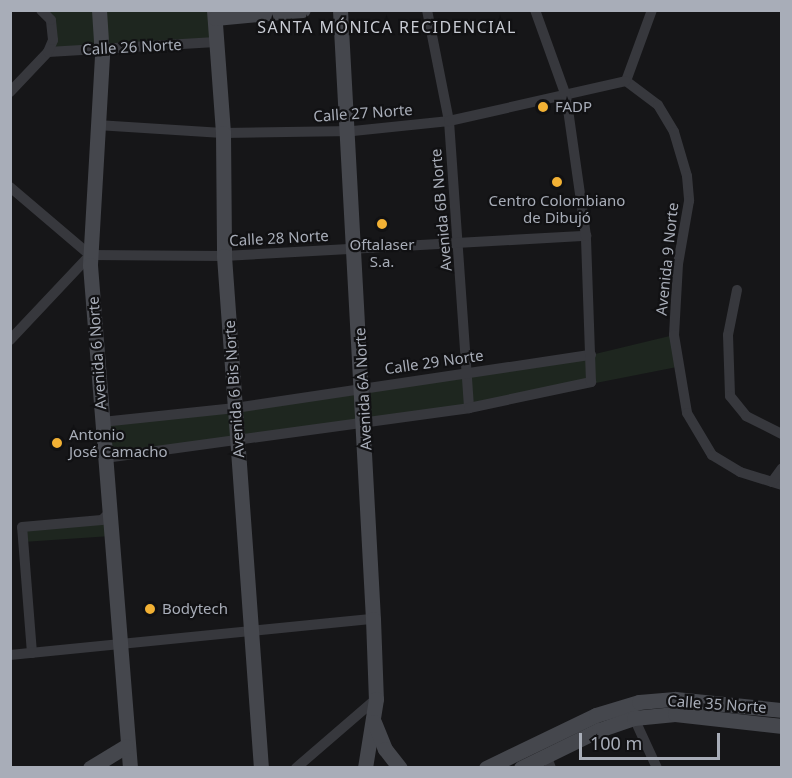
<!DOCTYPE html>
<html>
<head>
<meta charset="utf-8">
<style>
  body { margin:0 }
  #map { position:relative; width:792px; height:778px; overflow:hidden; background:#161618; font-family:"Noto Sans",sans-serif }
  div>[style] { position:absolute }
  [style*='--x'] { left:calc(var(--x)*1px); top:calc(var(--y)*1px); width:calc(var(--w)*1px); rotate:calc(var(--a)*1deg) }
  .green>* { inset:0; background:#1e261f }
  .street>* { height:10px; margin:-5px; padding:0 5px; transform-origin:5px; border-radius:5px; background:#37383d }
  .secondary>* { height:15px; margin:-7.5px; padding:0 7.5px; transform-origin:7.5px; border-radius:7.5px; background:#45474d }
  .dots>* { width:16px; height:16px; translate:-50% -50%; box-sizing:border-box; border:3px solid #111113; border-radius:50% }
  span { translate:-50% -50%; white-space:nowrap; text-align:center; line-height:1.15; -webkit-text-stroke:4.5px #111113; paint-order:stroke }
  .street-label { font-size:15px; color:#a8adb8 }
  .poi-label { font-size:15px; color:#a8adb8 }
  .left { translate:0 -50%; text-align:left }
  .neighbourhood-label { font-size:16px; color:#c9ccd4; letter-spacing:1.5px }
  .frame { position:absolute; inset:0; border:12px solid #a8adb8; pointer-events:none }
  .scale { position:absolute; left:579px; top:733px; width:141px; height:27px; box-sizing:border-box; border:3px solid #a8adb8; border-top:0; padding-left:8px; font-size:18px; line-height:21px; white-space:nowrap; color:#a8adb8; -webkit-text-stroke:4px #111113; paint-order:stroke }
</style>
</head>
<body>
<div id="map">
  <div class="green">
    <i style="clip-path:polygon(41px 11px,214px 11px,216px 42px,48px 52px,54px 28px)"></i>
    <i style="clip-path:polygon(674px 335px,677px 367px,469px 408px,105px 458px,102px 422px,591px 355px)"></i>
    <i style="clip-path:polygon(102px 520px,111px 536px,23px 542px,22px 527px)"></i>
  </div>
  <div class="street">
    <i style="--x:427;--y:10;--w:113;--a:78.8"></i>
    <i style="--x:449;--y:121;--w:288;--a:86"></i>
    <i style="--x:48;--y:52;--w:168;--a:-3.4"></i>
    <i style="--x:626;--y:81;--w:40;--a:37"></i>
    <i style="--x:658;--y:105;--w:31;--a:59"></i>
    <i style="--x:674;--y:132;--w:46;--a:73.5"></i>
    <i style="--x:687;--y:176;--w:25;--a:85"></i>
    <i style="--x:689;--y:201;--w:64;--a:99.9"></i>
    <i style="--x:678;--y:264;--w:71;--a:93.2"></i>
    <i style="--x:674;--y:335;--w:79;--a:80.5"></i>
    <i style="--x:687;--y:413;--w:49;--a:59.2"></i>
    <i style="--x:712;--y:455;--w:33;--a:31"></i>
    <i style="--x:740;--y:472;--w:44;--a:17.2"></i>
    <i style="--x:626;--y:81;--w:76;--a:-69.9"></i>
    <i style="--x:10;--y:92;--w:55;--a:-46.5"></i>
    <i style="--x:48;--y:52;--w:13;--a:-67"></i>
    <i style="--x:53;--y:40;--w:20;--a:-96"></i>
    <i style="--x:51;--y:20;--w:14;--a:-135"></i>
    <i style="--x:97;--y:125;--w:126;--a:3.6"></i>
    <i style="--x:223;--y:133;--w:130;--a:-0.9"></i>
    <i style="--x:353;--y:131;--w:97;--a:-5.9"></i>
    <i style="--x:449;--y:121;--w:181;--a:-12.7"></i>
    <i style="--x:10;--y:187;--w:105;--a:40.4"></i>
    <i style="--x:737;--y:290;--w:46;--a:101.3"></i>
    <i style="--x:728;--y:335;--w:61;--a:88.1"></i>
    <i style="--x:730;--y:396;--w:26;--a:51"></i>
    <i style="--x:746;--y:416;--w:40;--a:26.6"></i>
    <i style="--x:10;--y:340;--w:117;--a:-46.7"></i>
    <i style="--x:90;--y:255;--w:134;--a:0.4"></i>
    <i style="--x:224;--y:256;--w:363;--a:-3.2"></i>
    <i style="--x:102;--y:422;--w:134;--a:-6"></i>
    <i style="--x:235;--y:408;--w:360;--a:-8.5"></i>
    <i style="--x:105;--y:458;--w:367;--a:-7.8"></i>
    <i style="--x:469;--y:408;--w:125;--a:-12"></i>
    <i style="--x:591;--y:382;--w:146;--a:-92"></i>
    <i style="--x:586;--y:236;--w:141;--a:-98.1"></i>
    <i style="--x:566;--y:96;--w:91;--a:-109.8"></i>
    <i style="--x:772;--y:482;--w:17;--a:-54"></i>
    <i style="--x:32;--y:653;--w:126;--a:-94.5"></i>
    <i style="--x:22;--y:527;--w:80;--a:-5"></i>
    <i style="--x:102;--y:520;--w:10;--a:-45"></i>
    <i style="--x:10;--y:655;--w:365;--a:-5.7"></i>
    <i style="--x:634;--y:718;--w:55;--a:65.3"></i>
    <i style="--x:546;--y:755;--w:14;--a:69"></i>
    <i style="--x:296;--y:768;--w:106;--a:-40.8"></i>
  </div>
  <div class="secondary">
    <i style="--x:99;--y:10;--w:46;--a:86.3"></i>
    <i style="--x:102;--y:56;--w:209;--a:93.3"></i>
    <i style="--x:90;--y:265;--w:505;--a:85.45"></i>
    <i style="--x:214;--y:10;--w:123;--a:85.8"></i>
    <i style="--x:223;--y:133;--w:123;--a:89.5"></i>
    <i style="--x:224;--y:256;--w:513;--a:85.87"></i>
    <i style="--x:340;--y:10;--w:610;--a:86.9"></i>
    <i style="--x:373;--y:619;--w:80;--a:87.9"></i>
    <i style="--x:376;--y:699;--w:70;--a:99.1"></i>
    <i style="--x:215;--y:18;--w:88;--a:-5.2"></i>
    <i style="--x:374;--y:722;--w:29;--a:68"></i>
    <i style="--x:385;--y:749;--w:24;--a:52"></i>
    <i style="--x:90;--y:768;--w:42;--a:-31.4"></i>
    <i style="--x:486;--y:768;--w:122;--a:-25.7"></i>
    <i style="--x:596;--y:715;--w:45;--a:-16.8"></i>
    <i style="--x:639;--y:702;--w:36;--a:-5"></i>
    <i style="--x:675;--y:699;--w:108;--a:5.9"></i>
    <i style="--x:521;--y:768;--w:87;--a:-26"></i>
    <i style="--x:599;--y:730;--w:37;--a:-19"></i>
    <i style="--x:634;--y:718;--w:41;--a:-5.6"></i>
    <i style="--x:675;--y:714;--w:108;--a:6.4"></i>
  </div>
  <div class="dots">
    <i style="left:543px;top:107px;background:#f2b134"></i>
    <i style="left:557px;top:182px;background:#f2b134"></i>
    <i style="left:382px;top:224px;background:#f2b134"></i>
    <i style="left:57px;top:443px;background:#f2b134"></i>
    <i style="left:150px;top:609px;background:#f2b134"></i>
  </div>
  <div class="street-label">
    <span style="left:132px;top:47px;rotate:-3deg">Calle 26 Norte</span>
    <span style="left:363px;top:113px;rotate:-4deg">Calle 27 Norte</span>
    <span style="left:441px;top:210px;rotate:-95deg">Avenida 6B Norte</span>
    <span style="left:279px;top:238px;rotate:-3deg">Calle 28 Norte</span>
    <span style="left:667px;top:259px;rotate:-84deg">Avenida 9 Norte</span>
    <span style="left:97px;top:353px;rotate:-94deg">Avenida 6 Norte</span>
    <span style="left:434px;top:362px;rotate:-8deg">Calle 29 Norte</span>
    <span style="left:234px;top:389px;rotate:-94deg">Avenida 6 Bis Norte</span>
    <span style="left:363px;top:389px;rotate:-93deg">Avenida 6A Norte</span>
    <span style="left:717px;top:704px;rotate:4deg">Calle 35 Norte</span>
  </div>
  <div class="poi-label">
    <span class="left" style="left:555px;top:107px">FADP</span>
    <span style="left:557px;top:209px">Centro Colombiano<br>de Dibujó</span>
    <span style="left:382px;top:253px">Oftalaser<br>S.a.</span>
    <span class="left" style="left:69px;top:443px">Antonio<br>José Camacho</span>
    <span class="left" style="left:162px;top:609px">Bodytech</span>
  </div>
  <div class="neighbourhood-label">
    <span style="left:387px;top:27px">SANTA MÓNICA RECIDENCIAL</span>
  </div>
  <div class="frame"></div>
  <div class="scale">100 m</div>
</div>
</body>
</html>
